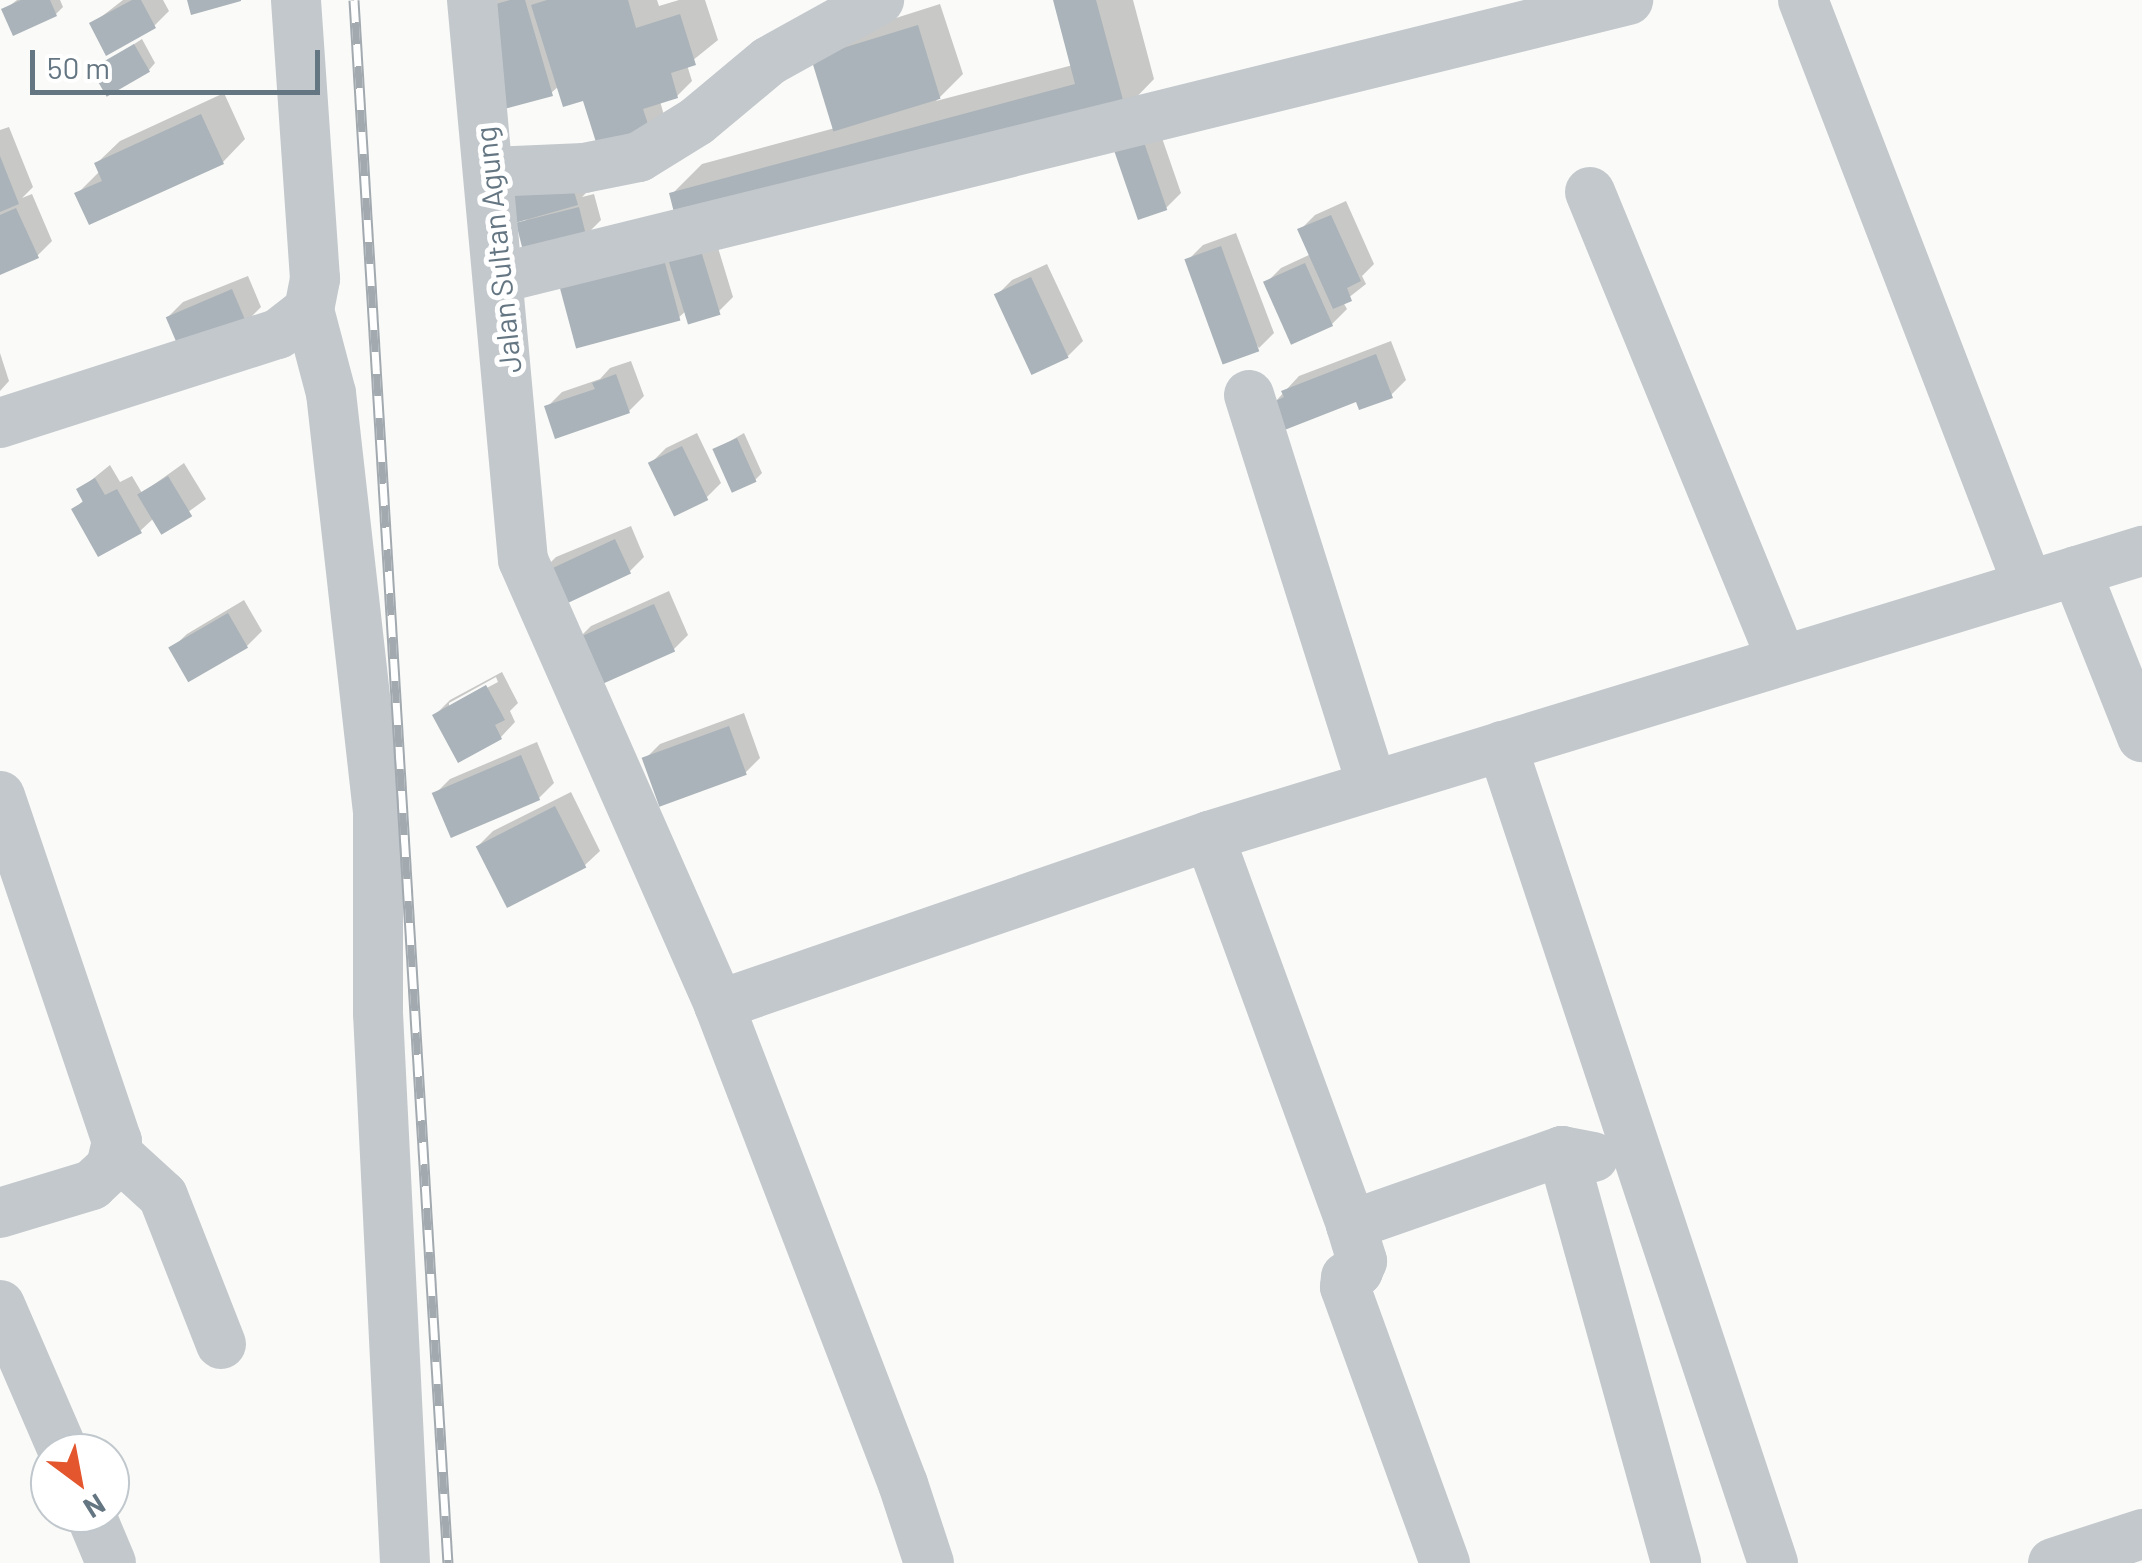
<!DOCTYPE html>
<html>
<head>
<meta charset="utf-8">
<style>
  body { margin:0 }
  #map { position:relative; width:2142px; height:1563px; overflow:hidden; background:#fafaf8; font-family:Barlow,sans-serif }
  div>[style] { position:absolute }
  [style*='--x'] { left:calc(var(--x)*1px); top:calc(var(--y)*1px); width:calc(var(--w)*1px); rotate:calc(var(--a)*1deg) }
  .shadow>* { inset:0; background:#0003 }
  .building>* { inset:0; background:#aab3b9; transform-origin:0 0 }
  .minor>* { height:50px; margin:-25px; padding:0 25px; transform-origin:25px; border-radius:25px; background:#c3c8cc }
  .rail>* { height:11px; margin-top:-5.5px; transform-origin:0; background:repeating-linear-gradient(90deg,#fff 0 22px,#a2aab0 0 44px); box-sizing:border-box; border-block:2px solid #a2aab0 }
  span { translate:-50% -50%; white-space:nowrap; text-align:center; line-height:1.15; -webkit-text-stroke:10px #fff; paint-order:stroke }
  .street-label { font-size:30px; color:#657683 }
  .north { position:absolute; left:30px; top:1433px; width:100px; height:100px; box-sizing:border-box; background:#fff; border:2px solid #c1c8cd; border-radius:50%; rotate:148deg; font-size:28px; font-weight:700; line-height:40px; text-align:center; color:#657683 }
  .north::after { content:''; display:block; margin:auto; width:35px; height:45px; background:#e4572e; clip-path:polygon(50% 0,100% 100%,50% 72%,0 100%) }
  .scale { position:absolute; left:30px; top:50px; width:290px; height:45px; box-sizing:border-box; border:5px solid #657683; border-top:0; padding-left:12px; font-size:30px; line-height:35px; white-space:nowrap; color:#657683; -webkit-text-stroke:8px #fff; paint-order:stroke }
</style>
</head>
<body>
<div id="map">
  <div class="shadow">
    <i style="clip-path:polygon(17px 0,60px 0,63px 7px,56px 14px,4px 10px)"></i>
    <i style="clip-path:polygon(123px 0,163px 0,169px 11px,154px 26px,92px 24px)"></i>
    <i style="clip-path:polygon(489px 0,657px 0,659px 6px,679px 0,705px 0,718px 40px,687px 65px,692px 81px,677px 96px,660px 101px,665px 119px,602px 155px,585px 98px,559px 86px,551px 93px)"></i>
    <i style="clip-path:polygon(1056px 0,1133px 0,1154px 79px,1125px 109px,712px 228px,733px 297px,718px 312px,686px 311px,678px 318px,577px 344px,680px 228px,672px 194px,702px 164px,835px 128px,836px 37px,940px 4px,963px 74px,936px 101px,1073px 65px)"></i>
    <i style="clip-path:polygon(142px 39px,155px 63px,149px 70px,94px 70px)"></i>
    <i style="clip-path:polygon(224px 93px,245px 139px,223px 162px,77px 194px,100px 171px,97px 163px,120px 141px)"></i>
    <i style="clip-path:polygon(1152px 109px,1181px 193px,1166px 208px,1126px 118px)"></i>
    <i style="clip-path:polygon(9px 127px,33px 187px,22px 198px,32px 194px,52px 241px,37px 256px,0 272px,0 130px)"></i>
    <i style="clip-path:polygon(591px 188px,582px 197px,594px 194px,601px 220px,586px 235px,520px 226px,531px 215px,511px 194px)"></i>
    <i style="clip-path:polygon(1346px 201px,1374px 264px,1362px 276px,1366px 284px,1343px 302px,1347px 309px,1332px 324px,1266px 283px,1281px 268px,1311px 254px,1300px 230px,1315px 215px)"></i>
    <i style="clip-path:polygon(1236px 233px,1274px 333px,1259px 348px,1188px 260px,1203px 245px)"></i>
    <i style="clip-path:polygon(1047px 264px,1083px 341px,1068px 356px,997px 295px,1012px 280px)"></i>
    <i style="clip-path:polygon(248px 276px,261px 307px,246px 322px,168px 317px,183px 302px)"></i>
    <i style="clip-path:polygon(1391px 341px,1406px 380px,1391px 395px,1274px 403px,1299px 376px)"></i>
    <i style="clip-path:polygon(0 353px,9px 381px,0 391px)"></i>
    <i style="clip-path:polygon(631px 361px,644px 396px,629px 411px,547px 407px,562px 392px,600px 379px,610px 368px)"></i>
    <i style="clip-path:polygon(697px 433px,721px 483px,706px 498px,651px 463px,666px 448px)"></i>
    <i style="clip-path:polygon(744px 433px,762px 473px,755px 480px,715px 450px)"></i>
    <i style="clip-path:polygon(184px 463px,206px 499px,162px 531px,154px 518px,140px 531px,74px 509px,84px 500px,79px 490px,110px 465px,120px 482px,132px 476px,142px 493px)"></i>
    <i style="clip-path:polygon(631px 526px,644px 557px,629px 572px,541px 572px,556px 557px)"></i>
    <i style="clip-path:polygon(669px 591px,688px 635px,673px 650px,576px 641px,591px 626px)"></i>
    <i style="clip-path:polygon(244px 600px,262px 631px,247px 646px,190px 679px,172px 648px,187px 634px)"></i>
    <i style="clip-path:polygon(evenodd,502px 672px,518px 703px,510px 711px,515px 722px,501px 737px,435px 715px,450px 700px,502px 672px,496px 677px,498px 682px,449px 708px,449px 703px,496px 677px)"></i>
    <i style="clip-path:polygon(744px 713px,760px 758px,745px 773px,645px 759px,660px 744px)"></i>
    <i style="clip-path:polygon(537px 742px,554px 783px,539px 798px,435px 794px,450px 779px)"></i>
    <i style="clip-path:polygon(571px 792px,600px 851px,585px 865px,508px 904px,478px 846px,493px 831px)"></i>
  </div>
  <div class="building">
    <i style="clip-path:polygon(21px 0,50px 0,57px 16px,13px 36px,1px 9px)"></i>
    <i style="clip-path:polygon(132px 0,141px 0,156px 28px,106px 56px,89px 23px)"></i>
    <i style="clip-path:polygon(187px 0,241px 0,241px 1px,191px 15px)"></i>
    <i style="clip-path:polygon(510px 0,525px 0,553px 96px,504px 109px,475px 10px)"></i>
    <i style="clip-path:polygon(547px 0,628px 0,636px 28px,680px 14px,696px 65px,671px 73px,678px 98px,643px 109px,652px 136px,601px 158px,583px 101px,563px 107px,531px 5px)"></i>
    <i style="clip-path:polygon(1053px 0,1096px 0,1126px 111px,679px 232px,669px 193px,1075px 84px)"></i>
    <i style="left:918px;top:25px;width:77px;height:112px;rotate:73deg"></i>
    <i style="left:134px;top:44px;width:32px;height:50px;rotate:60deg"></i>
    <i style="clip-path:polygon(201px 114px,224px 164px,89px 225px,74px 193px,102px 181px,94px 163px)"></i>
    <i style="left:1137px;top:122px;width:93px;height:31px;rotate:71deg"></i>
    <i style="clip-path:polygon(0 156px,19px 204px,0 212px)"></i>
    <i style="left:570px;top:177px;width:29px;height:64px;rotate:74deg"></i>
    <i style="left:579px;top:207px;width:32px;height:65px;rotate:76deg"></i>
    <i style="clip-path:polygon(16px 208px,39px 258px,0 275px,0 215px)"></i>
    <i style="clip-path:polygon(1331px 215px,1361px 281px,1347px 288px,1352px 301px,1333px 309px,1297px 229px)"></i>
    <i style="left:698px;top:241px;width:77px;height:34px;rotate:73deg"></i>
    <i style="left:1221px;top:246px;width:112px;height:39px;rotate:70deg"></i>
    <i style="left:661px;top:248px;width:75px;height:108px;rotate:75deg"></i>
    <i style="left:1305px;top:263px;width:69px;height:46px;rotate:66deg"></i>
    <i style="left:1031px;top:277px;width:89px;height:41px;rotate:65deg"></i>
    <i style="left:232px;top:289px;width:38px;height:72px;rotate:67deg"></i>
    <i style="clip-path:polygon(1376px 354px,1393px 398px,1359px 410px,1356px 402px,1282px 431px,1271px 403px,1284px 397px,1281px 391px)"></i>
    <i style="clip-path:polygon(616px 374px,630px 413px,555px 439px,544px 406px,595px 389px,592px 383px)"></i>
    <i style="left:737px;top:438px;width:48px;height:27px;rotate:66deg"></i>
    <i style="left:682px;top:446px;width:60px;height:38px;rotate:64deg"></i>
    <i style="left:168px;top:476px;width:47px;height:36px;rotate:59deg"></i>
    <i style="clip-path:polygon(95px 478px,105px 495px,117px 489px,142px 533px,98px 557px,71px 509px,83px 502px,76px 489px)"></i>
    <i style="left:615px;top:539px;width:38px;height:84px;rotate:65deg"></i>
    <i style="left:654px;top:604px;width:52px;height:89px;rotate:66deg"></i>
    <i style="left:228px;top:613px;width:40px;height:69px;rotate:60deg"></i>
    <i style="clip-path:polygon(486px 685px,505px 720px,495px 725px,502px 739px,458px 763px,432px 715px)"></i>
    <i style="left:729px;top:726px;width:52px;height:93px;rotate:70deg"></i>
    <i style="left:521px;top:755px;width:49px;height:97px;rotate:67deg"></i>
    <i style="left:555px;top:806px;width:69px;height:89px;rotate:63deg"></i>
  </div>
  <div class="minor">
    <i style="--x:472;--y:0;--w:562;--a:84.8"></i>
    <i style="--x:523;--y:560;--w:486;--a:66.2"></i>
    <i style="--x:719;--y:1005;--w:513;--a:68.99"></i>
    <i style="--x:903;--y:1484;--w:83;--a:71.8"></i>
    <i style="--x:1803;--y:0;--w:627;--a:68.96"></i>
    <i style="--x:489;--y:172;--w:95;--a:-2.4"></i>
    <i style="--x:584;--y:168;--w:56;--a:-11.3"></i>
    <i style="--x:639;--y:157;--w:68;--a:-31.8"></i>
    <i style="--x:697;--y:121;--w:94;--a:-39.8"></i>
    <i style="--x:769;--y:61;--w:126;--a:-29"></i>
    <i style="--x:1590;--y:192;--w:506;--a:67.69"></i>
    <i style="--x:500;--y:278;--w:1162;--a:-13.84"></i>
    <i style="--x:309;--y:310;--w:86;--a:75.2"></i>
    <i style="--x:331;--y:393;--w:420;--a:83.6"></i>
    <i style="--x:378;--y:810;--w:203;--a:90"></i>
    <i style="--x:378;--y:1013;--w:551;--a:87.19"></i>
    <i style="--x:1249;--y:395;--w:410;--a:72.5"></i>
    <i style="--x:0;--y:423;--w:292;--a:-17.8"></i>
    <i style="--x:278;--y:334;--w:39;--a:-38"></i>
    <i style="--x:309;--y:310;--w:32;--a:-79"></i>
    <i style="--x:315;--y:279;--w:280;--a:-93.9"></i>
    <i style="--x:2076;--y:571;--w:179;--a:68.3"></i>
    <i style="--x:1502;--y:746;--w:861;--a:71.65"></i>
    <i style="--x:0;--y:796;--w:364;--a:71.3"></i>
    <i style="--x:117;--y:1141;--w:27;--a:103"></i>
    <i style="--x:111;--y:1167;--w:26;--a:137"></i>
    <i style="--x:92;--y:1185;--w:96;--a:163.1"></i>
    <i style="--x:1209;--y:836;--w:414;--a:69.9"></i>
    <i style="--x:1351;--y:1225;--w:38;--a:73"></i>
    <i style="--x:1362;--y:1261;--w:11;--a:112"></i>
    <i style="--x:1358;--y:1271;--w:13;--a:153"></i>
    <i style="--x:1346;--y:1277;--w:10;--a:96"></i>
    <i style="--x:1345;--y:1287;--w:294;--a:70.1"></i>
    <i style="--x:719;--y:1005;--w:518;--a:-19.03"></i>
    <i style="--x:1209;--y:836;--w:976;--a:-16.99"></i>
    <i style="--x:1562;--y:1151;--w:427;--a:74.5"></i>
    <i style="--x:117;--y:1154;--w:62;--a:42.4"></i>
    <i style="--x:163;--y:1196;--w:159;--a:68.6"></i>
    <i style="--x:1351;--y:1225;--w:224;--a:-19.3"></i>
    <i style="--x:1562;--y:1151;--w:32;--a:11"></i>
    <i style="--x:0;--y:1305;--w:161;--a:66.6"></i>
    <i style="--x:90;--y:1513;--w:54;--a:67.2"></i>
    <i style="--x:2053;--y:1563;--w:94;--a:-18"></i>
  </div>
  <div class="rail">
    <i style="--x:354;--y:0;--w:1566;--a:86.56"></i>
  </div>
  <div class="street-label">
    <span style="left:497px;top:250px;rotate:-96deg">Jalan Sultan Agung</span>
  </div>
  <div class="north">N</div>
  <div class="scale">50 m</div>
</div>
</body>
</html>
